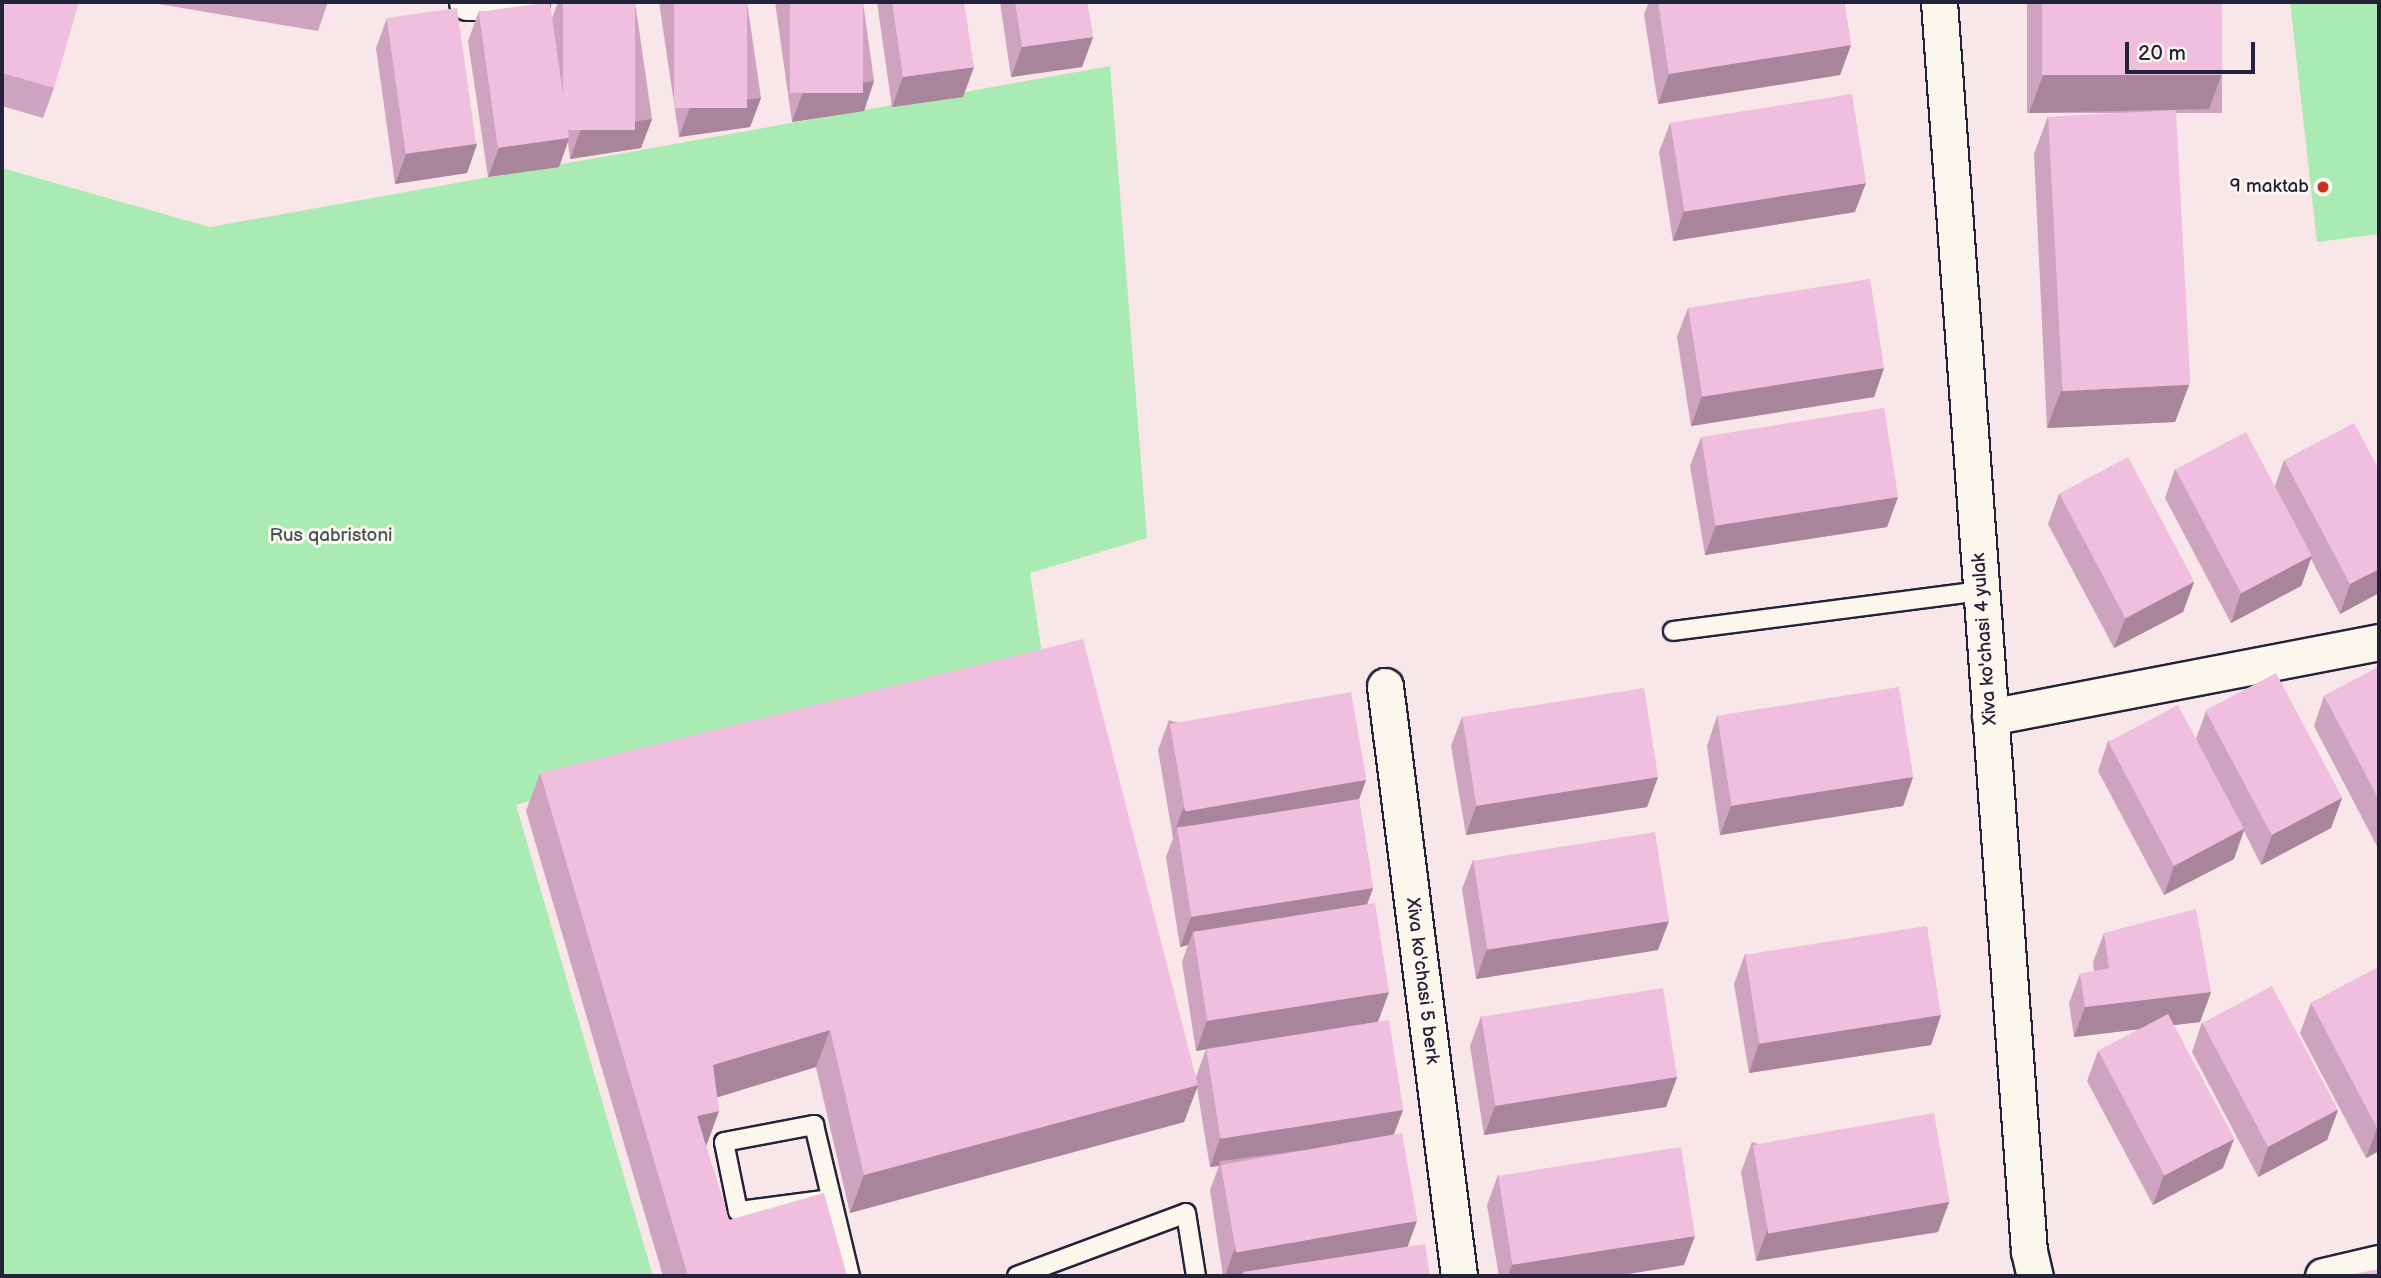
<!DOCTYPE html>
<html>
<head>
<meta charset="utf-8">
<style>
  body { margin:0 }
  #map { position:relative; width:2381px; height:1278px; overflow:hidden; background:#f8e6e8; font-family:"Balsamiq Sans",sans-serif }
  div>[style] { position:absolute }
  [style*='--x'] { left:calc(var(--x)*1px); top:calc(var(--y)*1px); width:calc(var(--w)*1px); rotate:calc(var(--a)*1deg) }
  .green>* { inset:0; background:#aaebb3 }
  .roads { filter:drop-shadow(2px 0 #22223b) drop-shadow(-2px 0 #22223b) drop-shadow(0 2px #22223b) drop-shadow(0 -2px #22223b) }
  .service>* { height:18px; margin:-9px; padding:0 9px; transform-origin:9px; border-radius:9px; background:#fbf7ec }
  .minor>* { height:35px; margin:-17.5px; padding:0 17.5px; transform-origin:17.5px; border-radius:17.5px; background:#fbf7ec }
  .wall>* { inset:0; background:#cea3bf; transform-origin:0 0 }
  .shaded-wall>* { inset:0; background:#a8859b }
  .building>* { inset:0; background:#f0bede; transform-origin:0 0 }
  .dots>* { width:19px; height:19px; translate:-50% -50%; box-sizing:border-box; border:4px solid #fbf7ec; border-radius:50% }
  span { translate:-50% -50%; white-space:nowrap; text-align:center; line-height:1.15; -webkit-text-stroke:6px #fbf7ec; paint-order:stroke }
  .poi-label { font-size:19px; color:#22223b }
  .right { translate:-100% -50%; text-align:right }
  .park-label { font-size:19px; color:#445459 }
  .street-label { font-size:19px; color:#22223b }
  .frame { position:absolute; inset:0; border:4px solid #22223b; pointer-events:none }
  .scale { position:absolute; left:2125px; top:42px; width:130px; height:32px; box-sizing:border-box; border:4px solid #22223b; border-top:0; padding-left:9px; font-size:21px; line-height:24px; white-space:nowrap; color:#22223b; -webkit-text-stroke:5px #fbf7ec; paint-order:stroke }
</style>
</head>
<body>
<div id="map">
  <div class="green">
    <i style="clip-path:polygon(2290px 2px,2379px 2px,2379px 234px,2317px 242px)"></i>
    <i style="clip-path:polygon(1110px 66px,1147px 538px,1030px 573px,1042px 654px,516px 805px,653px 1276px,2px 1276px,2px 168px,210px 227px)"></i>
  </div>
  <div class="roads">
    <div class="service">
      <i style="--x:1673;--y:631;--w:311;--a:-7.4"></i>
      <i style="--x:831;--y:1199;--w:94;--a:172.6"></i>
      <i style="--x:738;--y:1211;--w:70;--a:-101.5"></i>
      <i style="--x:724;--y:1142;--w:92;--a:-10.7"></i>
      <i style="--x:814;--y:1125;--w:155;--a:76.6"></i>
      <i style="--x:1017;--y:1276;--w:180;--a:-20.4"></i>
      <i style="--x:1186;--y:1213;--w:64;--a:81"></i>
    </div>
    <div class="minor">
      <i style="--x:467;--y:2;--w:64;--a:0"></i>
      <i style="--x:1939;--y:2;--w:1252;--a:85.88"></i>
      <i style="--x:2029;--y:1251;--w:26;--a:77"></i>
      <i style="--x:1385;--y:686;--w:595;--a:82.85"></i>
      <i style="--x:1990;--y:717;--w:396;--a:-10.9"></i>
      <i style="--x:2323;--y:1276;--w:57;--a:-13.1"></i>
    </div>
  </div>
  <div class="wall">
    <i style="clip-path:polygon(2px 2px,54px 88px,43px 118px,2px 106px)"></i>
    <i style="clip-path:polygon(160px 2px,328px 2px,318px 31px,159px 4px)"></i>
    <i style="clip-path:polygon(558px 2px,635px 2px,652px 119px,641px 148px,570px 159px,568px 142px,559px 167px,488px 177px,468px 41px,479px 11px,552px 18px)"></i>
    <i style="clip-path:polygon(659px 2px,747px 2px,761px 98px,750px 127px,679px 137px)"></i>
    <i style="clip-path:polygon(775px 2px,863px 2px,874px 81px,864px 111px,792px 122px)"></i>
    <i style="clip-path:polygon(877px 2px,964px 2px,963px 97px,892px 107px)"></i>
    <i style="clip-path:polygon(1000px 2px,1087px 2px,1093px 37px,1082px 67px,1011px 77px)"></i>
    <i style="clip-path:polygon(1649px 2px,1844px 2px,1851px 45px,1840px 75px,1658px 104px,1644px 14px)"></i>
    <i style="left:2027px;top:2px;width:195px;height:111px"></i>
    <i style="clip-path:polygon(387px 18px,477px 144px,467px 173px,395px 184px,376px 48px)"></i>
    <i style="clip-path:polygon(2048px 116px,2189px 385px,2175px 422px,2047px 428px,2034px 154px)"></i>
    <i style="clip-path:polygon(1670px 123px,1855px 212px,1673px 241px,1659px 152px)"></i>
    <i style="clip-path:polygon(1688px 308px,1884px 368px,1874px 397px,1691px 426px,1677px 337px)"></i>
    <i style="clip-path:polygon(1701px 437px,1898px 497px,1887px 527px,1705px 555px,1690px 466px)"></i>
    <i style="clip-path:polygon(2284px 460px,2379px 593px,2340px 614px,2311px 559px,2301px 586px,2231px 623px,2165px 498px,2175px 469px,2275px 486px)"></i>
    <i style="clip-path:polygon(2059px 494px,2194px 582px,2183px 612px,2114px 648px,2048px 524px)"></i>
    <i style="clip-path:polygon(2379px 667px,2379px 850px,2314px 726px,2324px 696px)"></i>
    <i style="clip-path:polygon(2206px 711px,2342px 798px,2331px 828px,2261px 865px,2244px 831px,2234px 859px,2164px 895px,2098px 771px,2108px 741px,2196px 739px)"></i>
    <i style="clip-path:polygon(1717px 716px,1913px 777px,1903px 806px,1720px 835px,1707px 746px)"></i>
    <i style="clip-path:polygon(1462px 717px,1658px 777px,1647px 807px,1466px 835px,1451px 746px)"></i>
    <i style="clip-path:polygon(1169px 720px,1366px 780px,1359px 800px,1373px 888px,1367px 905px,1378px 1022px,1403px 1110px,1394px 1134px,1407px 1246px,1430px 1276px,1223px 1276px,1210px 1190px,1219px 1166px,1210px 1167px,1197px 1088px,1184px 1122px,850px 1213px,816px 1067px,717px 1097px,719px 1111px,706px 1146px,729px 1220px,847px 1276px,663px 1276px,526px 811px,540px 773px,1196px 1077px,1206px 1049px,1196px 1051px,1182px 962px,1188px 945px,1180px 947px,1166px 857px,1173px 838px,1158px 750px)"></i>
    <i style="clip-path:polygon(1473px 860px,1658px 950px,1476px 979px,1462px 889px)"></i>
    <i style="clip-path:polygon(2104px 933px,2211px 992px,2200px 1022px,2173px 1025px,2223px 1168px,2153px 1205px,2087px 1081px,2098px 1051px,2140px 1029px,2074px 1037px,2069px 1003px,2080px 974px,2094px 971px,2093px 962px)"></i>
    <i style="clip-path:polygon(1745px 954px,1941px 1015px,1931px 1045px,1749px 1073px,1734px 984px)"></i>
    <i style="clip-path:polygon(2379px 967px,2379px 1151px,2366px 1158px,2300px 1033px,2311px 1003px)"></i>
    <i style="clip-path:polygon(1481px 1016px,1677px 1077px,1666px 1107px,1484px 1135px,1470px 1046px)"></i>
    <i style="clip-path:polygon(2202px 1022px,2338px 1110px,2327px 1140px,2258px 1177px,2192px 1052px)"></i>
    <i style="clip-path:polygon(1752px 1142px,1949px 1202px,1938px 1232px,1756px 1261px,1741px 1172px)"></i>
    <i style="clip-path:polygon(1498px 1175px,1684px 1265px,1615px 1276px,1499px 1276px,1487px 1205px)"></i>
  </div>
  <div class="shaded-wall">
    <i style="clip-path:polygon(1093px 37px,1082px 67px,1011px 77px,1022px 47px)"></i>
    <i style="clip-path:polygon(1851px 45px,1840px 75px,1658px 104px,1669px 74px)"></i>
    <i style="clip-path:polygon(974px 67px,963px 97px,892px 107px,903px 77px)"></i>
    <i style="clip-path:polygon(2223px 71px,2209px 109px,2029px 113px,2043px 75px)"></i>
    <i style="clip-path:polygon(874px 81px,864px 111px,792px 122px,803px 92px)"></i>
    <i style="clip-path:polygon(761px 98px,750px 127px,679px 137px,690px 107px)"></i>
    <i style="clip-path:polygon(652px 119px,641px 148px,570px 159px,581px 129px)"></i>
    <i style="clip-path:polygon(569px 138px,559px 167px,488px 177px,499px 148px)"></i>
    <i style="clip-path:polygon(477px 144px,467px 173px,395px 184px,406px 154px)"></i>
    <i style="clip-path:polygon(1866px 183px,1855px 212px,1673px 241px,1684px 211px)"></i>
    <i style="clip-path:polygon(1884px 368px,1874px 397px,1691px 426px,1702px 396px)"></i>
    <i style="clip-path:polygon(2189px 385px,2175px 422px,2047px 428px,2061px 391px)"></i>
    <i style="clip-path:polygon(1898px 497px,1887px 527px,1705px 555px,1716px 525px)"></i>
    <i style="clip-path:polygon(2312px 556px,2301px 586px,2231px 623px,2241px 593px)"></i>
    <i style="clip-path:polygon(2379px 569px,2379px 593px,2340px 614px,2350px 584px)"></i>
    <i style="clip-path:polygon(2194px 582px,2183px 612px,2114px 648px,2125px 619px)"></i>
    <i style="clip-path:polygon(1658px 777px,1647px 807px,1466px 835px,1476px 806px)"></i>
    <i style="clip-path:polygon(1913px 777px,1903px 806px,1720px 835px,1731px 806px)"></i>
    <i style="clip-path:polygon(1366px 780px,1355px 810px,1177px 827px,1172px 838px,1183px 809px)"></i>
    <i style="clip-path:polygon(2342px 798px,2331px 828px,2261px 865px,2272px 835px)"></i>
    <i style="clip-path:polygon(2244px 829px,2234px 859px,2164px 895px,2174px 866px)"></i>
    <i style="clip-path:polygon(1373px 888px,1362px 918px,1193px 932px,1188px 945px,1180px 947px,1191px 917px)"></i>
    <i style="clip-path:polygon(1669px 921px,1658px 950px,1476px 979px,1487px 949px)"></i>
    <i style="clip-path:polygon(1389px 992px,1378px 1022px,1196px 1051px,1207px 1021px)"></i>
    <i style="clip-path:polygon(2211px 992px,2200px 1022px,2074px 1037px,2085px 1007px)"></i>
    <i style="clip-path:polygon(1941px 1015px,1931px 1045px,1749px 1073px,1759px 1043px)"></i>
    <i style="clip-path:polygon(830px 1030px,816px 1067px,699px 1103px,713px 1065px)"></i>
    <i style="clip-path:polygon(1677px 1077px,1666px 1107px,1484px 1135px,1495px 1106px)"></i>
    <i style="clip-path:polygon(1198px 1085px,1184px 1122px,850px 1213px,864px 1175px)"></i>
    <i style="clip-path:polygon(1403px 1110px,1392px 1139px,1220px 1161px,1219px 1166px,1210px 1167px,1220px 1138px)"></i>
    <i style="clip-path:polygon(2338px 1110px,2327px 1140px,2258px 1177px,2268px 1147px)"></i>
    <i style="clip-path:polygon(719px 1111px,705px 1149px,697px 1116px)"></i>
    <i style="clip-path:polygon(2379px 1127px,2379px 1151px,2366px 1158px,2377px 1128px)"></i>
    <i style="clip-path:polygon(2234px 1139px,2223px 1168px,2153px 1205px,2164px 1175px)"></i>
    <i style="clip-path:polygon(1949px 1202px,1938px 1232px,1756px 1261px,1767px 1231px)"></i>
    <i style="clip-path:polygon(1417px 1221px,1406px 1251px,1243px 1272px,1242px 1276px,1225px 1276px,1234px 1250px)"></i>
    <i style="clip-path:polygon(1695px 1236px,1684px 1265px,1615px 1276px,1508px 1276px,1512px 1264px)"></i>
  </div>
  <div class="building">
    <i style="clip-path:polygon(2px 2px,79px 2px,54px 88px,2px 73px)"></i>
    <i style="left:550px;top:2px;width:137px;height:72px;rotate:82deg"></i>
    <i style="left:563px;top:2px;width:72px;height:128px"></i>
    <i style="left:674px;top:2px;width:73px;height:106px"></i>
    <i style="left:790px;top:2px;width:73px;height:91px"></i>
    <i style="clip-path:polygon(892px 2px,964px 2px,974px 67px,903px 77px)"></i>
    <i style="clip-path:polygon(1015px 2px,1087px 2px,1093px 37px,1022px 47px)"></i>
    <i style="clip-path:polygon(1658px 2px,1844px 2px,1851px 45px,1669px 74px)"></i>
    <i style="left:2042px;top:2px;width:180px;height:73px"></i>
    <i style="left:457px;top:8px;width:137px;height:71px;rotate:82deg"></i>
    <i style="left:1852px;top:94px;width:90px;height:184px;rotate:81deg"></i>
    <i style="left:2176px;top:110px;width:275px;height:128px;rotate:87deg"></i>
    <i style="left:1870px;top:279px;width:90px;height:184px;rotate:81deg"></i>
    <i style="left:1884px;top:408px;width:90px;height:185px;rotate:81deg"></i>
    <i style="clip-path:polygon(2354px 423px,2379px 470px,2379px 569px,2350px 584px,2284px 460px)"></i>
    <i style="left:2246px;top:432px;width:140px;height:80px;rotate:62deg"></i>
    <i style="left:2128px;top:457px;width:141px;height:78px;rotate:62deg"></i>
    <i style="clip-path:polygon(1083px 639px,1198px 1085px,864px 1175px,830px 1030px,713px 1065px,719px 1111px,697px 1116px,729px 1220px,824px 1193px,847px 1276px,688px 1276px,540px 773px)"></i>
    <i style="clip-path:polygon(2379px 667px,2379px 800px,2324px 696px)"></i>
    <i style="left:2276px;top:673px;width:141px;height:80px;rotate:62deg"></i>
    <i style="left:1899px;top:687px;width:91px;height:184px;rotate:81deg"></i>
    <i style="left:1644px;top:688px;width:90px;height:184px;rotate:81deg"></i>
    <i style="left:1351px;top:692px;width:89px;height:184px;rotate:80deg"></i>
    <i style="left:2178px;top:705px;width:140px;height:79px;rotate:62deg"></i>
    <i style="left:1359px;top:799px;width:90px;height:184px;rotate:81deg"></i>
    <i style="left:1655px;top:832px;width:90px;height:184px;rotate:81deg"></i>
    <i style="left:1375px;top:903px;width:90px;height:184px;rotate:81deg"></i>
    <i style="clip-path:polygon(2196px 909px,2211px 992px,2085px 1007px,2080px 974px,2109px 968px,2104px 933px)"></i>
    <i style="left:1927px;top:926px;width:90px;height:184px;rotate:81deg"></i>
    <i style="clip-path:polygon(2379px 967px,2379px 1127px,2377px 1128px,2311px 1003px)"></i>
    <i style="left:2272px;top:986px;width:140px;height:79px;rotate:62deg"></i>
    <i style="left:1663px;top:988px;width:90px;height:184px;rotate:81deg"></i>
    <i style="left:2168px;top:1014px;width:141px;height:79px;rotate:62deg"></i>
    <i style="left:1389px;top:1020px;width:91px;height:185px;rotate:81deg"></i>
    <i style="left:1934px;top:1113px;width:90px;height:184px;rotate:80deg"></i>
    <i style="left:1402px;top:1133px;width:89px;height:184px;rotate:80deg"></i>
    <i style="left:1681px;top:1147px;width:90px;height:185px;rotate:81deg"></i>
    <i style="clip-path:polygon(1425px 1244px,1430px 1276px,1244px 1276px,1243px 1272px)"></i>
    <i style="clip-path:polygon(2379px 1269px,2379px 1276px,2344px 1276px)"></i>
  </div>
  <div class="dots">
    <i style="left:2323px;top:187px;background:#c8321e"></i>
  </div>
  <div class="poi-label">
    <span class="right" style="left:2309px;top:187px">9 maktab</span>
  </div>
  <div class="park-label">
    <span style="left:331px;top:536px">Rus qabristoni</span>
  </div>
  <div class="street-label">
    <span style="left:1985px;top:639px;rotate:-94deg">Xiva ko'chasi 4 yulak</span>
    <span style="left:1422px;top:981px;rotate:83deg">Xiva ko'chasi 5 berk</span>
  </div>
  <div class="frame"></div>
  <div class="scale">20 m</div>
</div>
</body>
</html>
